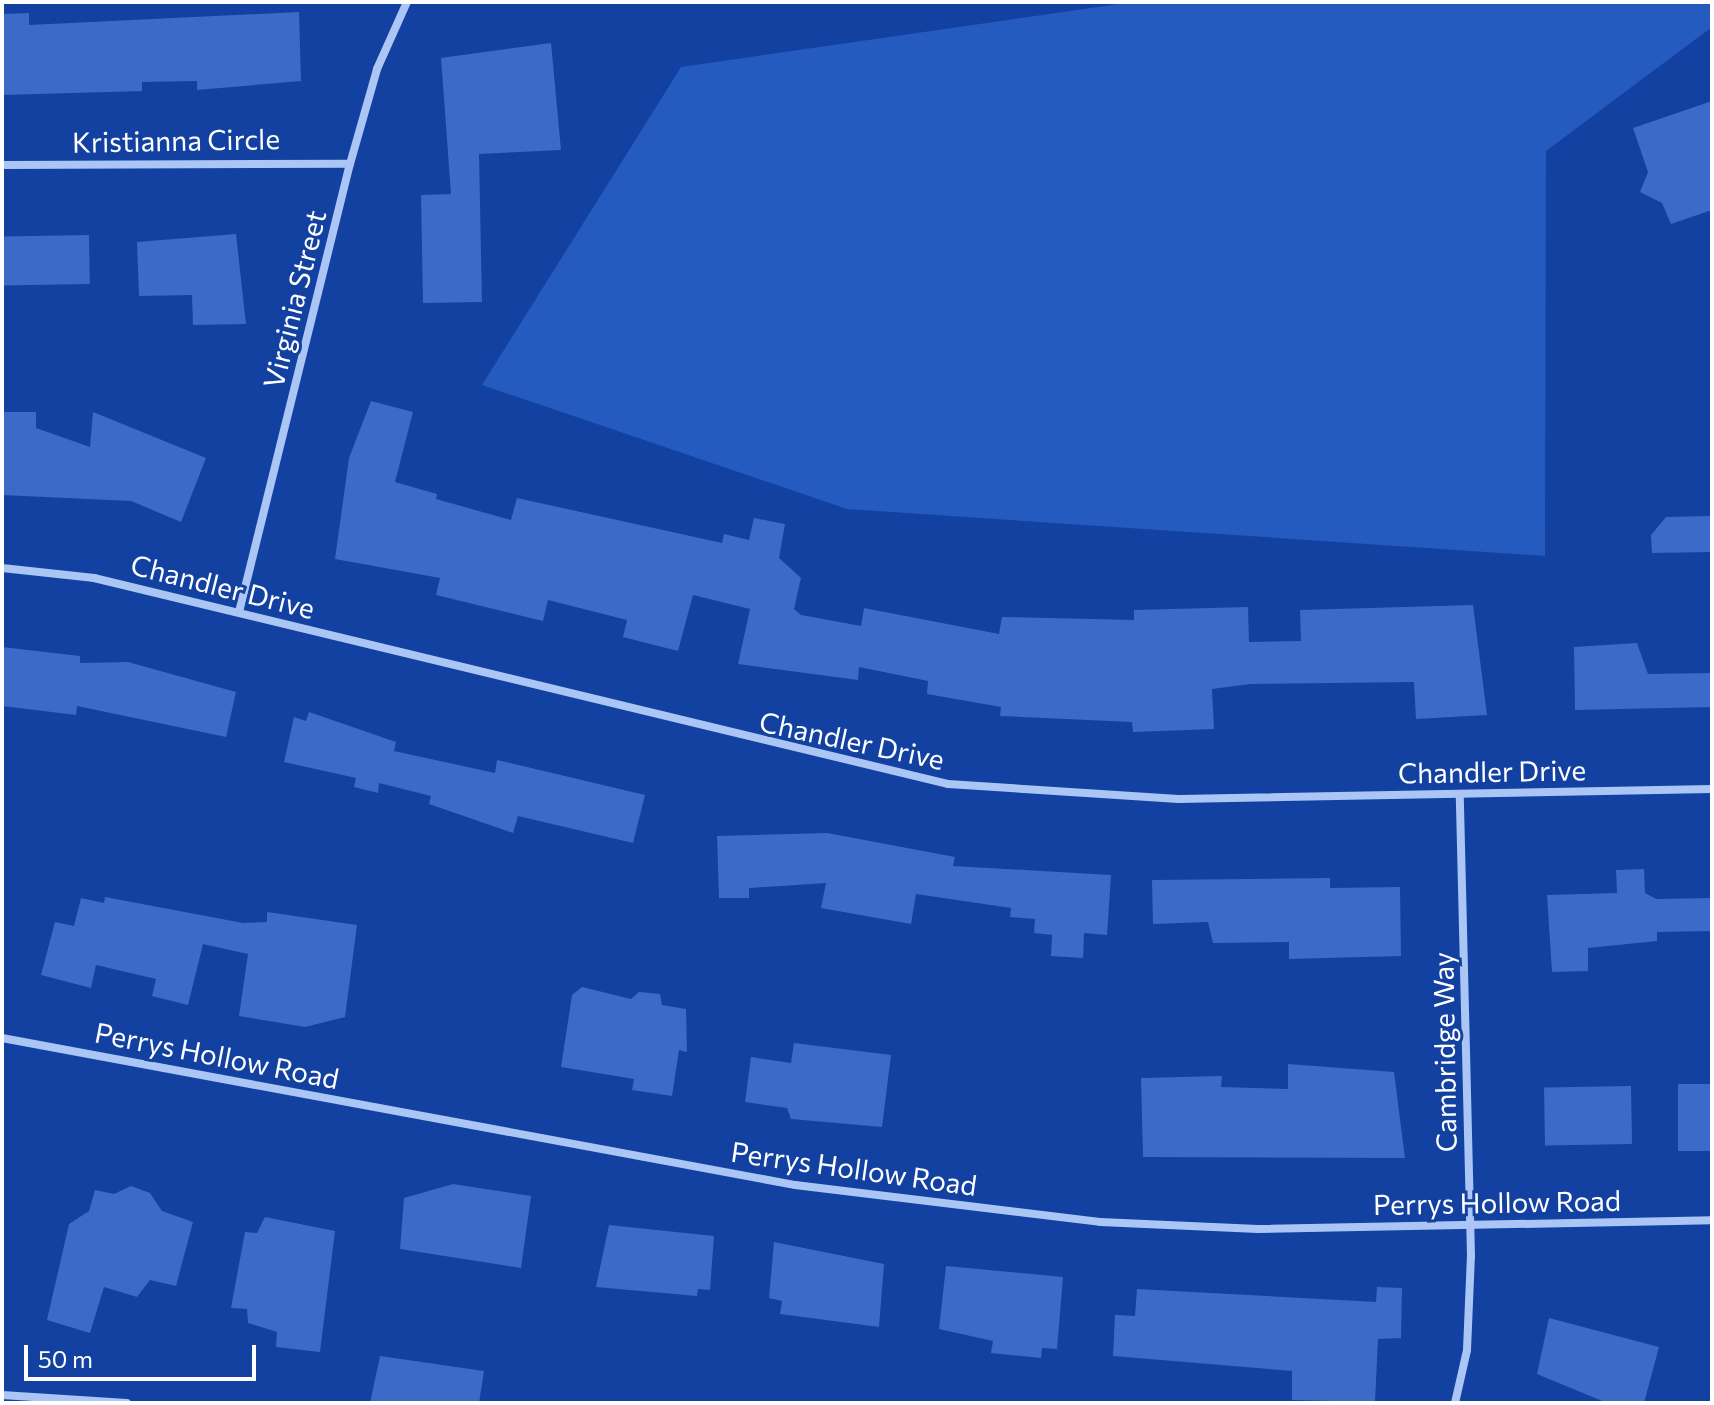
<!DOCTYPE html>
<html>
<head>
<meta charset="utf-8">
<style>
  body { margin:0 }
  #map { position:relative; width:1714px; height:1405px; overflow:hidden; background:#1241a1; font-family:Commissioner,sans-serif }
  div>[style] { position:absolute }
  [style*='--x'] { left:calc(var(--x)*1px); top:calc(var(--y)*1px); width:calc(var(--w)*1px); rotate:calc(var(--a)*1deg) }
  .green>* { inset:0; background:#255abf }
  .building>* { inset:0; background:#3b6ac8; transform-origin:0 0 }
  .street>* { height:8px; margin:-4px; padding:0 4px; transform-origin:4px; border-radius:4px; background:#abc5f5 }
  span { translate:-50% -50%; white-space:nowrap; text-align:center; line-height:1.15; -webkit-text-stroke:6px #1241a1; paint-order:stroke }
  .street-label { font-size:28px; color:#fff }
  .frame { position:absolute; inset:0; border:4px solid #fff; pointer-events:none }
  .scale { position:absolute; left:24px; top:1345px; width:232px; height:36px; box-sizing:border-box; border:4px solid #fff; border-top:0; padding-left:10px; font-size:24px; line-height:28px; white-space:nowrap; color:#fff; -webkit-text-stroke:6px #1241a1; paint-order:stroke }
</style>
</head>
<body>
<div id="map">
  <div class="green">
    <i style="clip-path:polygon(1133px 2px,1712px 2px,1712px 27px,1546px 151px,1545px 556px,847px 509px,482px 385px,681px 67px)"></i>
  </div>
  <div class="building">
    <i style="clip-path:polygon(299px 12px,301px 81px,197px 90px,197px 81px,142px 82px,142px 91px,2px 95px,2px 14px,29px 13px,29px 25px)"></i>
    <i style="clip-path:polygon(551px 43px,561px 150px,479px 154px,482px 302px,423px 303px,421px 195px,451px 194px,441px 58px)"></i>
    <i style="clip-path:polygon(1712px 101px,1712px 210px,1671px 224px,1662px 203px,1640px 192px,1648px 172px,1633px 128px)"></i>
    <i style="clip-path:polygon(236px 234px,246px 324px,193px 325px,192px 295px,139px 296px,137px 242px)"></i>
    <i style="left:89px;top:235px;width:49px;height:87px;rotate:89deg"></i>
    <i style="clip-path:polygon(371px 401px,413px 412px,395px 482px,437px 494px,436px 499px,511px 520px,517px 498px,722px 543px,724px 534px,749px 540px,754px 518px,785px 524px,779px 558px,801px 578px,794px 609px,801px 615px,861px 626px,864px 608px,999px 634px,1002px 617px,1134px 620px,1134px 610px,1248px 607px,1249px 642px,1301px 641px,1300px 610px,1473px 605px,1487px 715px,1416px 719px,1414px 682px,1250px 684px,1212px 689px,1214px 729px,1133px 732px,1132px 722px,1000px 716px,1001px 707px,927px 694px,928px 681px,859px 667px,858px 680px,738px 664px,750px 609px,693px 595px,678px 651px,623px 637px,627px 620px,548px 600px,543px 621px,436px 595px,440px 578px,335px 559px,349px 458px)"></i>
    <i style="clip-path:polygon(2px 412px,36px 412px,36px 428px,90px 447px,93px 412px,206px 458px,181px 522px,131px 501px,2px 495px)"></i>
    <i style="clip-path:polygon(1712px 516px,1712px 552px,1652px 553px,1651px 535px,1666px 517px)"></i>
    <i style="clip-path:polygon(1637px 643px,1648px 674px,1712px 673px,1712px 707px,1575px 710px,1574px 647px)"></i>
    <i style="clip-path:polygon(2px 647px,80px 656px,80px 663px,128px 662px,236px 692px,226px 737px,77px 706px,76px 715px,2px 706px)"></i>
    <i style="clip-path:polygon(309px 712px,396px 742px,394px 751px,495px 773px,497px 760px,645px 795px,633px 843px,518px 816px,513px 833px,429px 804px,431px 796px,379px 783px,378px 793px,354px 787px,356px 778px,284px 762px,294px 717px,306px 721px)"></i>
    <i style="clip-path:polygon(827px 833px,955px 857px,953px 866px,1111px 875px,1107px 935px,1084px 933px,1083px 958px,1051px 956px,1052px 935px,1034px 933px,1035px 919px,1010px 917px,1011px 908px,916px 894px,911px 924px,821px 908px,826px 883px,749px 888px,749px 898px,719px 898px,717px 836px)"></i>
    <i style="clip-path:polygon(1644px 869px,1645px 893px,1656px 899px,1712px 898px,1712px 931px,1657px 932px,1657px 941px,1588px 948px,1588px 971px,1552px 972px,1547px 895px,1617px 893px,1616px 870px)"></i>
    <i style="clip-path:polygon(1330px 878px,1330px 888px,1400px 887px,1401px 956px,1289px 959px,1289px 942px,1213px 943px,1208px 922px,1153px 924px,1152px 880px)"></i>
    <i style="clip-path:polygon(105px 897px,243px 923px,267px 922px,267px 912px,357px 925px,345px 1017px,305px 1027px,239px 1016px,248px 954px,203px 944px,188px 1005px,152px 996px,156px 979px,96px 965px,91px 988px,41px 975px,55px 922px,74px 926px,81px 898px,104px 903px)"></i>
    <i style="clip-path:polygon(582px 987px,631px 999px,639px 992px,660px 994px,662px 1005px,686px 1009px,687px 1052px,679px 1050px,672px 1096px,632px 1090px,634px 1079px,561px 1067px,572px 995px)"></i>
    <i style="clip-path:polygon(794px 1043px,891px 1055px,882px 1127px,791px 1119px,787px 1108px,745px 1102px,751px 1057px,791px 1063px)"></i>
    <i style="clip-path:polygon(1288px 1064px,1394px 1072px,1405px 1158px,1143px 1157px,1141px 1078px,1222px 1076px,1221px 1087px,1288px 1089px)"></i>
    <i style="left:1712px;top:1084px;width:67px;height:34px;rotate:90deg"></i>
    <i style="left:1631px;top:1086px;width:58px;height:87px;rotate:89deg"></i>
    <i style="clip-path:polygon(453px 1184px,531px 1196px,521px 1268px,400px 1249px,404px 1198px)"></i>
    <i style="clip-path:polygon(131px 1186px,150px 1193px,162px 1211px,193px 1222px,176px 1286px,150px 1280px,137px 1297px,104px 1287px,90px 1333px,47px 1320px,69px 1224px,89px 1211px,95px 1190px,114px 1194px)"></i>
    <i style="clip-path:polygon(265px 1217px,335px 1231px,320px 1352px,276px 1347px,277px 1332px,248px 1323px,247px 1309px,231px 1308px,245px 1232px,257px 1233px)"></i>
    <i style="clip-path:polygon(609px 1225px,714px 1236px,710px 1290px,698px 1289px,697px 1296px,596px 1287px)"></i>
    <i style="clip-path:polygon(774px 1242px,884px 1264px,879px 1327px,780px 1314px,782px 1301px,769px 1298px)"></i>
    <i style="clip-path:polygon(946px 1266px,1063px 1277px,1057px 1349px,1042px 1348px,1041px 1358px,991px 1353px,993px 1341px,939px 1329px)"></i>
    <i style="clip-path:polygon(1377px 1287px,1402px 1288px,1401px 1338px,1378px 1339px,1375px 1402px,1292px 1400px,1292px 1371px,1113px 1356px,1115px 1315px,1135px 1316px,1137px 1289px,1376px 1302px)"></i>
    <i style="clip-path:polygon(1549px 1318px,1659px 1347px,1644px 1403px,1607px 1403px,1537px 1374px)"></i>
    <i style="clip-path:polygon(380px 1356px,484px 1371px,479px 1403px,370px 1403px)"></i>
  </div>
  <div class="street">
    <i style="--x:2;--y:165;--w:348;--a:-0.2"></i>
    <i style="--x:2;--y:568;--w:93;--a:6.2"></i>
    <i style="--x:94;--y:578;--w:878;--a:13.56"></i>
    <i style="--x:948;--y:784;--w:231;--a:3.7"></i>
    <i style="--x:1179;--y:799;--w:533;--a:-1.07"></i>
    <i style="--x:239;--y:612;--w:462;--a:-76.1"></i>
    <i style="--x:350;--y:164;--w:99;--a:-74.1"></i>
    <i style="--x:377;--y:69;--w:73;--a:-65.9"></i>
    <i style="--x:2;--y:1038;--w:807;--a:10.5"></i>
    <i style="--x:795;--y:1185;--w:307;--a:6.9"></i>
    <i style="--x:1100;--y:1222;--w:158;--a:2.5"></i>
    <i style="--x:1258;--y:1229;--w:454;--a:-1.1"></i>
    <i style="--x:2;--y:1395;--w:125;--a:3.7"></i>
    <i style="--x:1455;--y:1403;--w:54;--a:-77.2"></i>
    <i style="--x:1467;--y:1350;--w:94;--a:-87.6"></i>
    <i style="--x:1471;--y:1256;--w:462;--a:-91.4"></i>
  </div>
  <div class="street-label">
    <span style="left:176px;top:140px;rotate:-1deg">Kristianna Circle</span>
    <span style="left:294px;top:299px;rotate:-76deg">Virginia Street</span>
    <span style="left:223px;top:586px;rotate:14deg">Chandler Drive</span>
    <span style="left:852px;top:740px;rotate:12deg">Chandler Drive</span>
    <span style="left:1492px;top:771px;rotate:-1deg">Chandler Drive</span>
    <span style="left:1444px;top:1052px;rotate:-91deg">Cambridge Way</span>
    <span style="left:217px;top:1055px;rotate:11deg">Perrys Hollow Road</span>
    <span style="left:854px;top:1168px;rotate:8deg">Perrys Hollow Road</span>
    <span style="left:1497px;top:1202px;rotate:-1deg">Perrys Hollow Road</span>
  </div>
  <div class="frame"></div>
  <div class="scale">50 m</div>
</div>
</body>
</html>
